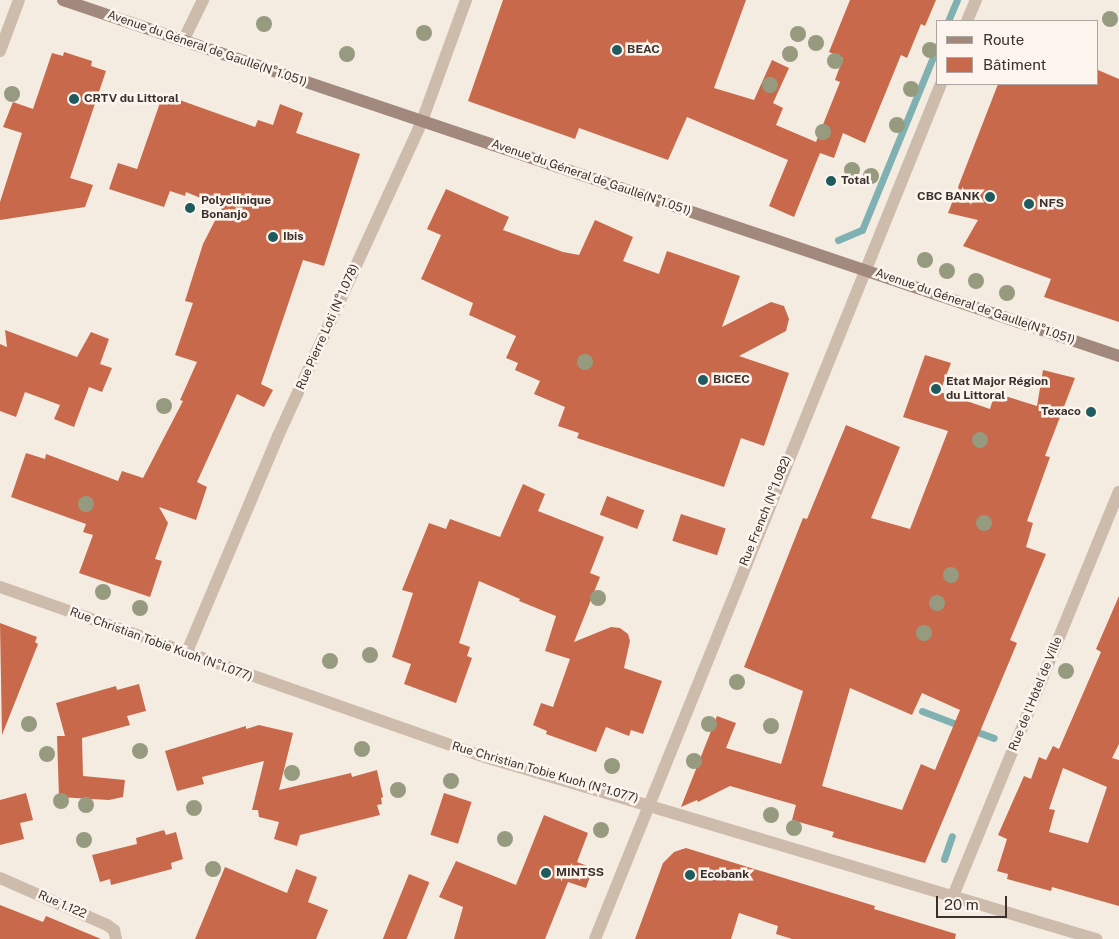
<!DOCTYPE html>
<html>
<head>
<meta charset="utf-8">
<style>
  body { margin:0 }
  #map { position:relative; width:1119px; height:939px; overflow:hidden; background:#f4ebe1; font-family:"Public Sans",sans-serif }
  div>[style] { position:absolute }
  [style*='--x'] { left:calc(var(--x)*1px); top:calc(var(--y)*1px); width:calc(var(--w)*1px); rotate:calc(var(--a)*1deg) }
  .stream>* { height:7px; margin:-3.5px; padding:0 3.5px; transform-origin:3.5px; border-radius:3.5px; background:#7fb0b2 }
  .building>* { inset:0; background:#c8694b; transform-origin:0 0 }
  .minor>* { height:12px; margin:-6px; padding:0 6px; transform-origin:6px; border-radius:6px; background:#cdbbac }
  .secondary>* { height:12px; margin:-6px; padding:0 6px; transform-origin:6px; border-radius:6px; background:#a18a7d }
  .trees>* { width:16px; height:16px; margin:-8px; border-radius:50%; background:#969b7f }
  .dots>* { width:14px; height:14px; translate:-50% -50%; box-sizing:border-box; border:2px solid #fbf5ee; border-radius:50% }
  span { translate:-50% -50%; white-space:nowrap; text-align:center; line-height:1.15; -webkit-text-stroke:5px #fbf5ee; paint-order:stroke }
  .street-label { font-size:12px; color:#3b302b }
  .poi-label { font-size:12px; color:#3b302b; font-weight:700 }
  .left { translate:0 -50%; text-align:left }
  .right { translate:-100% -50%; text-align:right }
  .legend { position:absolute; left:936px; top:20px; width:162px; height:65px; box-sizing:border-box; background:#fbf5ee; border:1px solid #aea6a0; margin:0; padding:6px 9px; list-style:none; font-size:15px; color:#3b302b }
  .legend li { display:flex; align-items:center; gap:10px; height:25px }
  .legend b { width:25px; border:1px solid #aea6a0 }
  .scale { position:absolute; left:936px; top:896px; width:71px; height:22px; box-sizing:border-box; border:2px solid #3b302b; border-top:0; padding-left:6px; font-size:15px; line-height:18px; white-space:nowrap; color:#3b302b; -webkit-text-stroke:4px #fbf5ee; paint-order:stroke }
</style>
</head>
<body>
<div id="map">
  <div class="stream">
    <i style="--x:948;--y:21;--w:23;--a:-67"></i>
    <i style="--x:838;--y:240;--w:26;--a:-23"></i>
    <i style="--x:862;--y:230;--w:200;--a:-67.7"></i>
    <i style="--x:922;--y:711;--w:42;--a:21"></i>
    <i style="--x:972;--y:730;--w:23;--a:20"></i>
    <i style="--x:944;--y:859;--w:24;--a:-71"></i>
  </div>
  <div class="building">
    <i style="clip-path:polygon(503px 0,746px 0,714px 88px,754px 100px,772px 60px,789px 68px,773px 103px,783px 108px,776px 125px,816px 142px,840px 82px,835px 80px,843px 58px,829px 52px,850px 0,936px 0,925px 26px,921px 24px,907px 58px,901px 55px,865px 143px,843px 133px,834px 158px,820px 153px,794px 217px,769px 206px,788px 160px,687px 117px,668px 160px,579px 128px,575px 139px,468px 101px)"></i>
    <i style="clip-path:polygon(64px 52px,92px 61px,91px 66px,106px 71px,70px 178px,93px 185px,85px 207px,0 220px,0 202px,22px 133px,3px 127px,13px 102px,33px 109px,52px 53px,63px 56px)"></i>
    <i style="clip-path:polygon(1098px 70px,1119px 79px,1119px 322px,1044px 297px,1051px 279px,963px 246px,978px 220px,948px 213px,998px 84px,1098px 84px)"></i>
    <i style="clip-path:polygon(163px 94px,255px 127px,258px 120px,273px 125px,280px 104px,303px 113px,296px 133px,360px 154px,324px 266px,303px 260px,261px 384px,273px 390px,264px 407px,237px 394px,197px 482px,207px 487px,196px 520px,159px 507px,168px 523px,155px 559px,162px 561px,150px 597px,79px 573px,93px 535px,83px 532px,86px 524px,11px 497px,26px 453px,45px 459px,46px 454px,118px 481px,122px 471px,143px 478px,183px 401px,180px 400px,197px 362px,175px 355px,193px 303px,185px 301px,203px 244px,222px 207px,186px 192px,185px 196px,170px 191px,164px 207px,109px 189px,118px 163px,137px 169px)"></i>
    <i style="clip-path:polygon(446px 189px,509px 217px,503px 230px,563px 252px,579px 255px,595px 220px,633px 237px,623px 261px,659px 274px,667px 251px,740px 276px,722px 327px,771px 302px,784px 306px,789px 319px,786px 331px,739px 356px,789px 373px,764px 446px,741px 438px,724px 487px,577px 438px,579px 433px,558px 426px,565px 407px,534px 394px,540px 381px,515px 370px,518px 363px,506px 358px,516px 336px,469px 315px,473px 303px,421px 279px,441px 235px,427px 229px)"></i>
    <i style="clip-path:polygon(5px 330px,77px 357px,91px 332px,109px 339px,100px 364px,112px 368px,102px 392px,89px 387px,74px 427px,54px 419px,60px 405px,25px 392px,16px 417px,0 411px,0 344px,7px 347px)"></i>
    <i style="clip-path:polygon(evenodd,925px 355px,951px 363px,940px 392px,990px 409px,995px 393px,1037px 406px,1043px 370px,1075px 378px,1045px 456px,1050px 457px,1027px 521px,1033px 523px,1026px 547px,1046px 554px,1010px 640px,1017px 643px,925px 863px,832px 837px,834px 832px,792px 820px,796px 805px,730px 786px,698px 802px,697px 800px,681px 807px,717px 716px,736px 723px,726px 748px,781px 764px,803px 691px,744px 667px,803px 518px,807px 519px,846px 425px,900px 447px,871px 518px,910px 529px,948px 431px,903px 417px,925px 355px,850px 688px,912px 715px,922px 693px,960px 710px,935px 770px,921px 764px,902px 810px,822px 786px,850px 688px)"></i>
    <i style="clip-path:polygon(523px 484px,545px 494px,538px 511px,604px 537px,590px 573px,600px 577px,574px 642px,611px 627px,620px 628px,628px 634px,630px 641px,624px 668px,662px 681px,643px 734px,631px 730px,629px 736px,606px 727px,596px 752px,546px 734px,547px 731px,533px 725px,541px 703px,553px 707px,570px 659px,545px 651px,556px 616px,519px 601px,520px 599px,479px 581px,459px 643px,470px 647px,467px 656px,472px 658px,456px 703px,404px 684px,411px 664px,392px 657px,413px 593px,402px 590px,429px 523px,446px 529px,450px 519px,500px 537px)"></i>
    <i style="left:607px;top:496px;width:40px;height:20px;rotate:21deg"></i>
    <i style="left:681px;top:514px;width:47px;height:28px;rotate:18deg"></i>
    <i style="clip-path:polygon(evenodd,1119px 596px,1119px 744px,1112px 758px,1119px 760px,1119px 906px,1052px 887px,1051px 891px,1007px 879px,1008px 874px,997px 871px,1007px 839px,998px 835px,1024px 776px,1031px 779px,1039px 757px,1046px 760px,1053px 746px,1059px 749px,1101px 652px,1096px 649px,1119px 596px,1063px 768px,1107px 787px,1088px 843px,1049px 832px,1055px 810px,1049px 809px,1063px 768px)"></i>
    <i style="clip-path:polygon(0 623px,37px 637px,35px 642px,38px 644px,2px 735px)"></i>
    <i style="clip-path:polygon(139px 684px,146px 711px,127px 716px,130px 725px,82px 738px,83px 776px,125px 780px,123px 797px,109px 800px,59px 797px,57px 736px,65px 736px,56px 703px,116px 686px,117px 690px)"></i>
    <i style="clip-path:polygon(259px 725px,293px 733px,279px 790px,351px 773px,352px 777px,377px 770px,383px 797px,381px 798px,382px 804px,377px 805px,380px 815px,300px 835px,297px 846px,274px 839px,279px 822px,259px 817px,258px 810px,252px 810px,264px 761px,202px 777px,204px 784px,177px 791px,165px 751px,246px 726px,246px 729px)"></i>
    <i style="clip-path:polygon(26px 793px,33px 820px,20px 823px,24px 839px,0 845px,0 800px)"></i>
    <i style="left:444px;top:793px;width:29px;height:44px;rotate:18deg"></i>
    <i style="clip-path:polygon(544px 815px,588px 833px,577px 862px,593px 868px,586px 888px,568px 882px,545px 939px,454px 939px,463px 907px,439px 897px,456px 861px,516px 885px)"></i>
    <i style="clip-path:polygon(164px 830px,166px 835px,176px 832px,183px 859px,171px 863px,172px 869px,111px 885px,110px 879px,100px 882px,92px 855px,137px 844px,136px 838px)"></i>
    <i style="clip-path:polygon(686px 848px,875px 906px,874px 909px,956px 934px,955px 939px,792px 939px,776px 934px,778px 926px,739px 913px,731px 939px,635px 939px,663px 863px,674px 852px)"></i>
    <i style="clip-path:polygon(225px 867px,287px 893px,296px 869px,317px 877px,308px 902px,328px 910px,316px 939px,195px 939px)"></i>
    <i style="left:409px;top:874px;width:22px;height:70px;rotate:22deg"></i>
    <i style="clip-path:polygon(0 905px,43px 922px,46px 916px,101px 939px,0 939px)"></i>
  </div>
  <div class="minor">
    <i style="--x:967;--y:21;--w:23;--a:-67"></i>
    <i style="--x:183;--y:41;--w:46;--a:-64"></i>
    <i style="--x:0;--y:51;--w:54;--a:-69.6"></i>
    <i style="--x:0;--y:587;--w:514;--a:19.32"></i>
    <i style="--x:485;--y:757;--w:638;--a:16.59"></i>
    <i style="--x:186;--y:654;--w:237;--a:-67.1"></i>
    <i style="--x:278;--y:436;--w:346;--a:-65.4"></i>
    <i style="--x:422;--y:121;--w:129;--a:-70"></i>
    <i style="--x:0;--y:878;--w:117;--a:23.7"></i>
    <i style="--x:107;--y:925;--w:9;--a:36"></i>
    <i style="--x:114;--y:930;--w:9;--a:77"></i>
    <i style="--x:953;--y:896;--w:437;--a:-67.7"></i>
    <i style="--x:595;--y:939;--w:922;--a:-67.97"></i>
  </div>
  <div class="secondary">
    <i style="--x:63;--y:0;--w:1114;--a:18.63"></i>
  </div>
  <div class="trees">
    <i style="left:1110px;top:19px"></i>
    <i style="left:264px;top:24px"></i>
    <i style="left:424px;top:33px"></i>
    <i style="left:798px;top:34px"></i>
    <i style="left:816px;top:43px"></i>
    <i style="left:930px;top:50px"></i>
    <i style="left:347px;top:54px"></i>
    <i style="left:790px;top:54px"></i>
    <i style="left:835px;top:61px"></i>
    <i style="left:770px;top:85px"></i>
    <i style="left:911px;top:89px"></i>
    <i style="left:12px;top:94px"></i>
    <i style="left:897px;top:125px"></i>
    <i style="left:823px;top:132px"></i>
    <i style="left:852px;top:170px"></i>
    <i style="left:871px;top:176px"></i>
    <i style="left:925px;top:260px"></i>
    <i style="left:947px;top:271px"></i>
    <i style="left:976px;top:281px"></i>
    <i style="left:1007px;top:293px"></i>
    <i style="left:585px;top:362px"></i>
    <i style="left:164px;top:406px"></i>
    <i style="left:980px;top:440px"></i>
    <i style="left:86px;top:504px"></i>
    <i style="left:984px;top:523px"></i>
    <i style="left:951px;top:575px"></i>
    <i style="left:103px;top:592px"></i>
    <i style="left:598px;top:598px"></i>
    <i style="left:937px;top:603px"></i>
    <i style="left:140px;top:608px"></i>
    <i style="left:924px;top:633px"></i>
    <i style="left:370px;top:655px"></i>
    <i style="left:330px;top:661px"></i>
    <i style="left:1066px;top:671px"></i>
    <i style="left:737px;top:682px"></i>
    <i style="left:29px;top:724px"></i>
    <i style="left:709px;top:724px"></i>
    <i style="left:771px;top:726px"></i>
    <i style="left:362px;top:749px"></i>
    <i style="left:140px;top:751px"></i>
    <i style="left:47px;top:754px"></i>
    <i style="left:694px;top:761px"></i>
    <i style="left:612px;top:766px"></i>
    <i style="left:292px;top:773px"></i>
    <i style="left:451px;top:781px"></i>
    <i style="left:398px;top:790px"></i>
    <i style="left:61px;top:801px"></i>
    <i style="left:86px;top:805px"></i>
    <i style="left:194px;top:808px"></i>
    <i style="left:771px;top:815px"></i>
    <i style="left:794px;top:828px"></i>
    <i style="left:601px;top:830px"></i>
    <i style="left:505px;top:839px"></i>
    <i style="left:84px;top:840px"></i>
    <i style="left:213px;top:869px"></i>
  </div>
  <div class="dots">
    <i style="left:617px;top:50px;background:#1f5a5e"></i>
    <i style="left:74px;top:99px;background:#1f5a5e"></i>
    <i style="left:831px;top:181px;background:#1f5a5e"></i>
    <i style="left:990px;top:197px;background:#1f5a5e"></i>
    <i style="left:1029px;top:204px;background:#1f5a5e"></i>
    <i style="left:190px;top:208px;background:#1f5a5e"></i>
    <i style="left:273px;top:237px;background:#1f5a5e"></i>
    <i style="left:703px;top:380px;background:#1f5a5e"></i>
    <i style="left:936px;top:389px;background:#1f5a5e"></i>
    <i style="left:1091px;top:412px;background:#1f5a5e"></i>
    <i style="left:546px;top:873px;background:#1f5a5e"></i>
    <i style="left:690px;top:875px;background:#1f5a5e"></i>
  </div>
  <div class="street-label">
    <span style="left:207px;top:49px;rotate:19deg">Avenue du Géneral de Gaulle(N°1.051)</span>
    <span style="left:591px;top:178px;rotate:19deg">Avenue du Géneral de Gaulle(N°1.051)</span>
    <span style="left:975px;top:307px;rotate:19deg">Avenue du Géneral de Gaulle(N°1.051)</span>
    <span style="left:328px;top:327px;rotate:-66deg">Rue Pierre Loti (N°1.078)</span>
    <span style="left:766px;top:511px;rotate:-68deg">Rue French (N°1.082)</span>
    <span style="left:161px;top:645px;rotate:20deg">Rue Christian Tobie Kuoh (N°1.077)</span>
    <span style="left:1036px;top:694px;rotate:-68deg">Rue de l'Hôtel de Ville</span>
    <span style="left:545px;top:773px;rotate:16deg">Rue Christian Tobie Kuoh (N°1.077)</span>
    <span style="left:62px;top:905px;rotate:24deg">Rue 1.122</span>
  </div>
  <div class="poi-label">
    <span class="left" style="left:627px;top:50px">BEAC</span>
    <span class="left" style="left:84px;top:99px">CRTV du Littoral</span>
    <span class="left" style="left:841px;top:181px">Total</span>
    <span class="right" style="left:980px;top:197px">CBC BANK</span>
    <span class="left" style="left:201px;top:208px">Polyclinique<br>Bonanjo</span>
    <span class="left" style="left:1039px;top:204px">NFS</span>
    <span class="left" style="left:283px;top:237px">Ibis</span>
    <span class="left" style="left:713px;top:380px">BICEC</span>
    <span class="left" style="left:946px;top:389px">Etat Major Région<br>du Littoral</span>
    <span class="right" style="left:1081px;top:412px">Texaco</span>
    <span class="left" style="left:556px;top:873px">MINTSS</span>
    <span class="left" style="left:700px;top:875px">Ecobank</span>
  </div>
  <ul class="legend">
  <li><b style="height:6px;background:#a18a7d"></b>Route</li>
  <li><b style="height:14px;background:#c8694b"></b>Bâtiment</li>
  </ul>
  <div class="scale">20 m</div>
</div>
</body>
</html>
